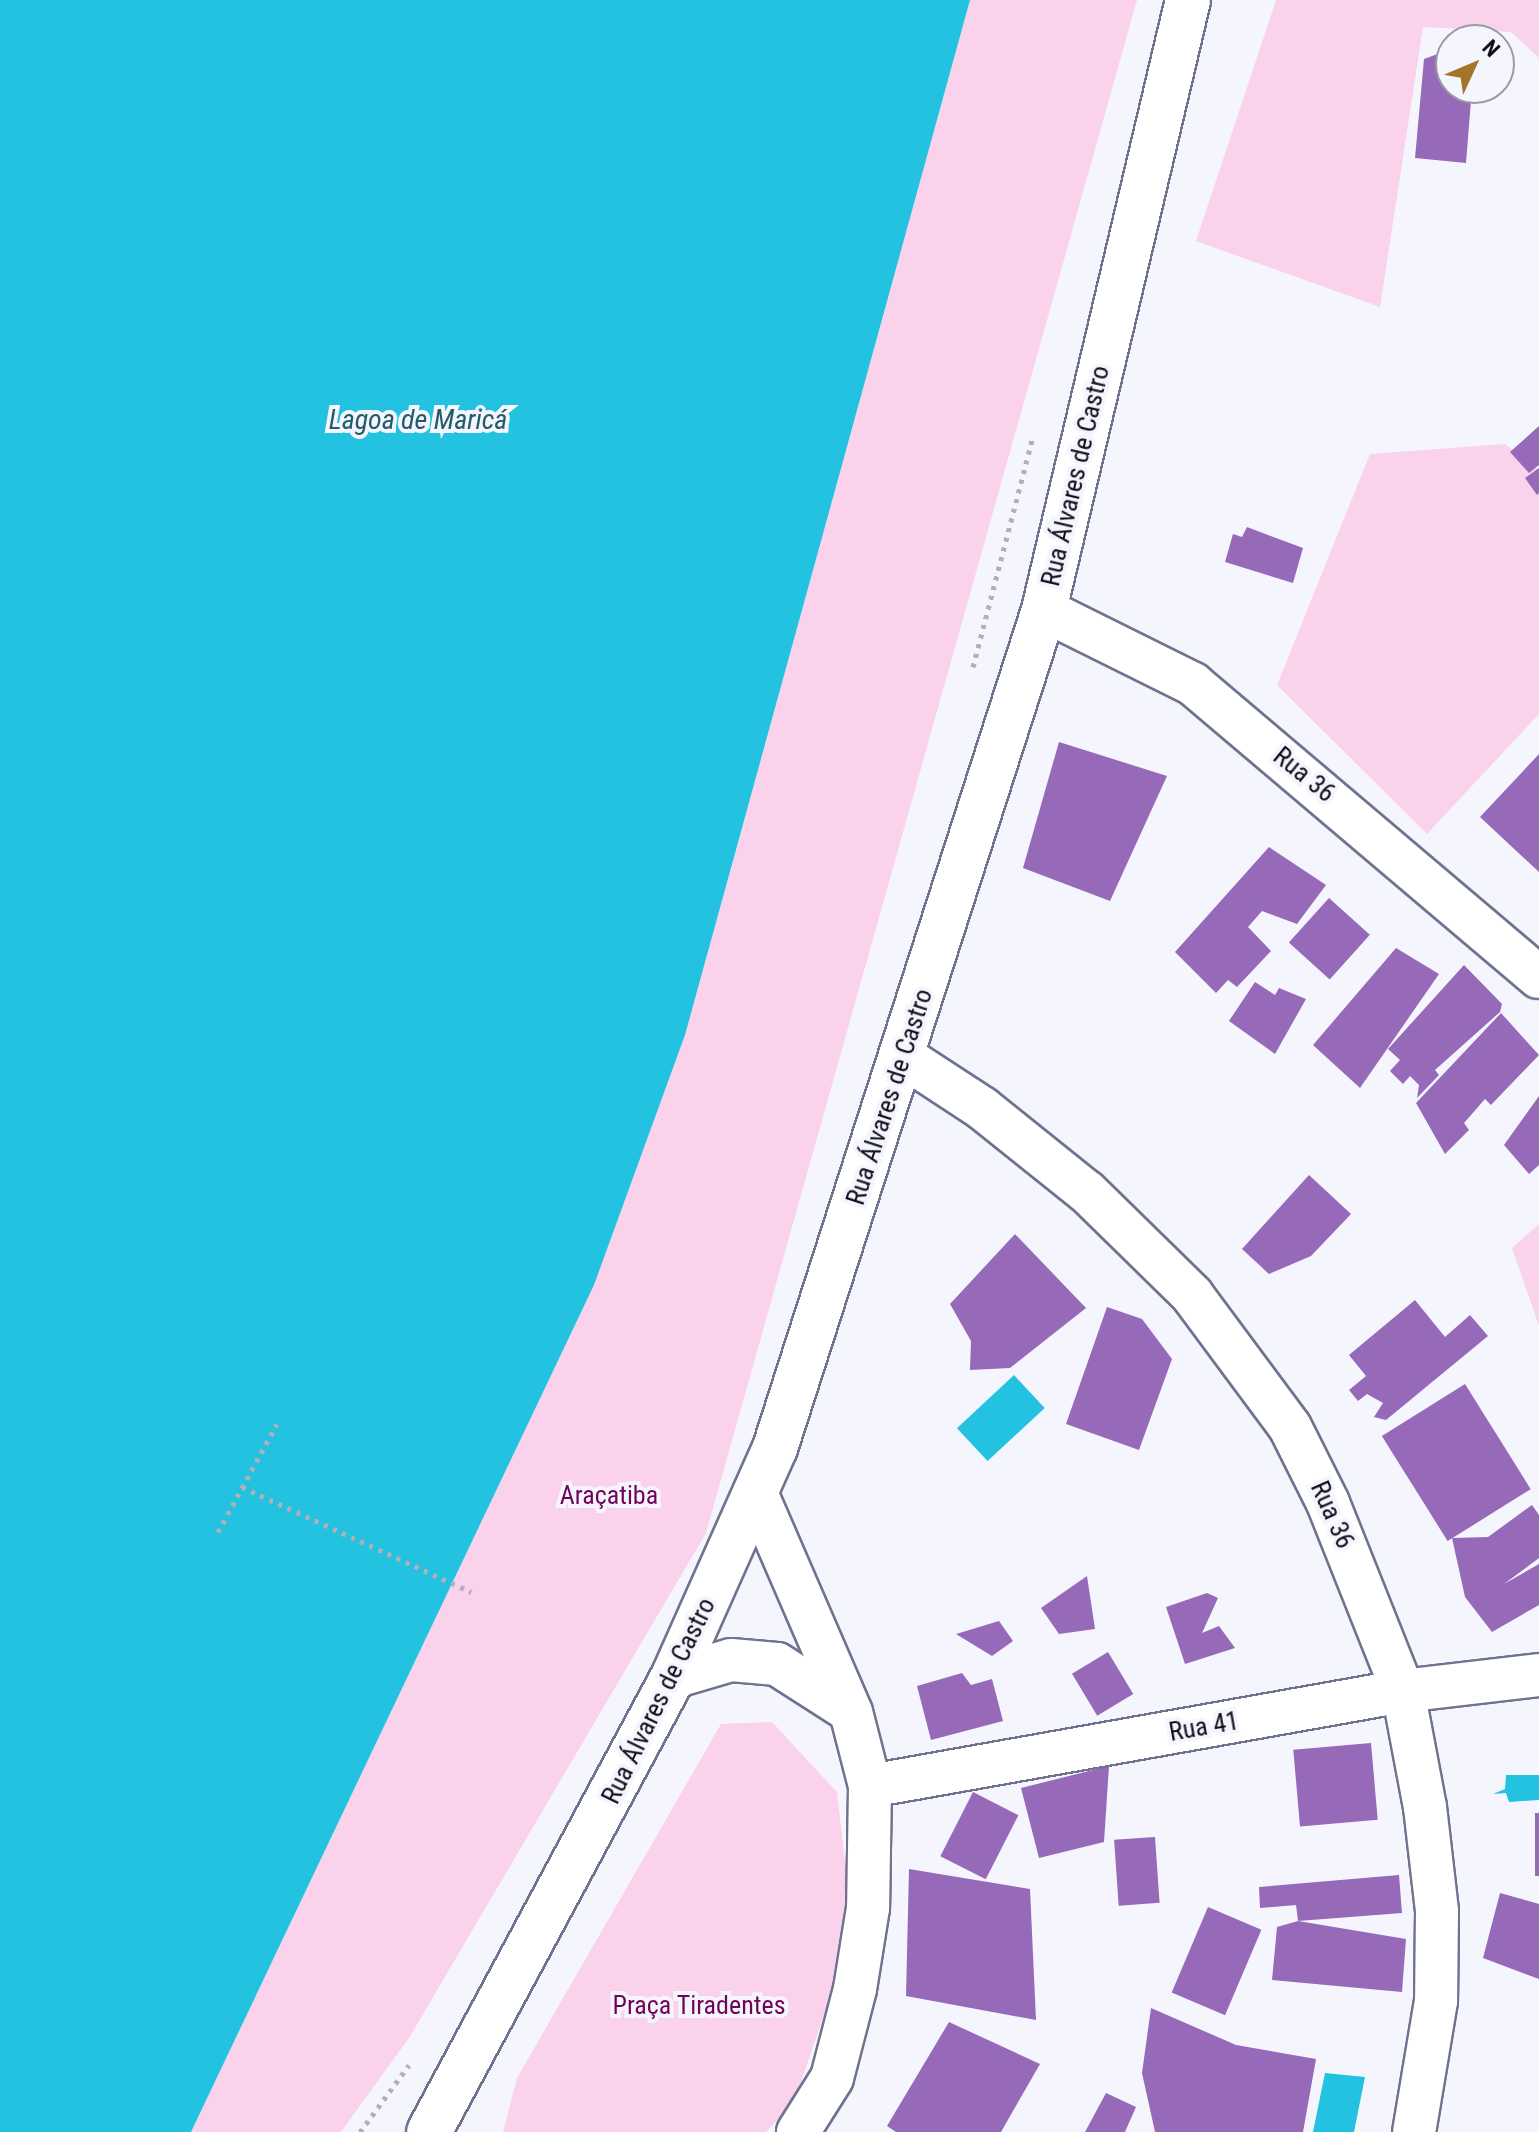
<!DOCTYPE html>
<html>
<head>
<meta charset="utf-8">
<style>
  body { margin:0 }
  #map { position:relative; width:1539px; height:2132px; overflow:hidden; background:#f5f6fd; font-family:"Roboto Condensed",sans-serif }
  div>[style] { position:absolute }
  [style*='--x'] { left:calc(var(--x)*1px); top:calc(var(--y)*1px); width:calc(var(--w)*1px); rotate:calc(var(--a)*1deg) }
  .green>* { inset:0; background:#fad2eb }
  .water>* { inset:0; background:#22c2e0; transform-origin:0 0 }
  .building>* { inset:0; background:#9669b9; transform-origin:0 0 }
  .path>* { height:5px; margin-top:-2.5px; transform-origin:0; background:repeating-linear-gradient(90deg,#afb0b8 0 4px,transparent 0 10px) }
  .roads { filter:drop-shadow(2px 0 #6e7390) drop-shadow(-2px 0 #6e7390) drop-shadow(0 2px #6e7390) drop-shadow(0 -2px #6e7390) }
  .street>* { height:42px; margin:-21px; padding:0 21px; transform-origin:21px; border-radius:21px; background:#fff }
  .secondary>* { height:44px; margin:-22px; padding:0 22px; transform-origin:22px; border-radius:22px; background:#fff }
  span { translate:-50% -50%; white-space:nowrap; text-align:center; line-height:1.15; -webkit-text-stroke:8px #f5f6fd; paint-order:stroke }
  .street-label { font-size:26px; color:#0f101c }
  .park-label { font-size:26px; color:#700458 }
  .water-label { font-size:28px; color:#225c69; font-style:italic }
  .north { position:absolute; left:1435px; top:24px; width:80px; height:80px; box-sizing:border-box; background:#f5f6fd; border:2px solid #999aa3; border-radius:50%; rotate:46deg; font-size:22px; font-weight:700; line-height:32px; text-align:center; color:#0f101c }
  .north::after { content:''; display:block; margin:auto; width:28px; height:36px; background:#a47428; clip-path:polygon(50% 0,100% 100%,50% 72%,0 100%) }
</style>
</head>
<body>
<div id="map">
  <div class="green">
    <i style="clip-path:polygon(970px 0,1137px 0,706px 1533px,409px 2038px,341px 2132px,191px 2132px,594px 1285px,685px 1035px)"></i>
    <i style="clip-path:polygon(1276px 0,1539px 0,1539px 58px,1511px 32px,1423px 27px,1380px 307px,1196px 241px)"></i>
    <i style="clip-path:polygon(1505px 444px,1539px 470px,1539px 714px,1427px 834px,1277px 685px,1370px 454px)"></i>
    <i style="clip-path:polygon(1539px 1224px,1539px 1326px,1512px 1248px)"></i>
    <i style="clip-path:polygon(772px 1722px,837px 1792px,853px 1931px,794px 2102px,766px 2132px,503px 2132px,517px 2078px,721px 1724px)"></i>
  </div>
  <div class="water">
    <i style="clip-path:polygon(0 0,970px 0,685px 1035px,594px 1285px,191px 2132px,0 2132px)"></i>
    <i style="left:1014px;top:1375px;width:45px;height:78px;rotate:47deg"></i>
    <i style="clip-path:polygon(1506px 1775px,1539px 1775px,1539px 1800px,1509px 1802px,1506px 1793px,1493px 1794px,1505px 1789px)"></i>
    <i style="clip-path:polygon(1325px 2073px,1365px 2077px,1354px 2132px,1313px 2132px)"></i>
  </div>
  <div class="building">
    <i style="clip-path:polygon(1451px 49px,1451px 88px,1472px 88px,1466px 163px,1415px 158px,1424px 59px)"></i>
    <i style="clip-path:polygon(1539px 426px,1539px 465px,1529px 473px,1510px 452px)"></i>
    <i style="clip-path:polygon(1539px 468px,1539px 493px,1537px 495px,1525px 478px)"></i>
    <i style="clip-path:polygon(1247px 527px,1303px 548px,1293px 583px,1225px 562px,1233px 534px,1242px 537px)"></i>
    <i style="clip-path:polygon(1059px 742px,1167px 776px,1110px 901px,1023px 868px)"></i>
    <i style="clip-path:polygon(1539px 754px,1539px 872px,1480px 817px)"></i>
    <i style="clip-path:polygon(1269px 847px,1326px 885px,1297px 924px,1262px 911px,1248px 927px,1271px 951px,1237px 987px,1228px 980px,1216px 993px,1175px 952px)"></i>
    <i style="left:1329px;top:898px;width:55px;height:60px;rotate:42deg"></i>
    <i style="clip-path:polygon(1396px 948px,1439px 974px,1360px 1088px,1313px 1045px)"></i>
    <i style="clip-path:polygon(1464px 965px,1502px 1004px,1500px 1012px,1435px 1070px,1439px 1075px,1417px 1098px,1419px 1085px,1410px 1076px,1403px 1084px,1390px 1071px,1400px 1060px,1388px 1049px)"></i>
    <i style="clip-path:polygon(1255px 982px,1275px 995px,1279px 988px,1306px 999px,1275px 1054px,1229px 1021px)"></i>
    <i style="clip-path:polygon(1501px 1013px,1539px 1055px,1491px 1105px,1485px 1099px,1464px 1123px,1469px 1130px,1445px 1154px,1416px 1103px)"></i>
    <i style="clip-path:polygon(1539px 1096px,1539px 1165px,1529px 1174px,1504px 1145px)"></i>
    <i style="clip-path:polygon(1309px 1175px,1351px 1214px,1311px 1256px,1269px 1274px,1242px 1249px)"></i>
    <i style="clip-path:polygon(1015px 1234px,1086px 1308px,1010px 1368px,970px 1370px,971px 1341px,950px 1304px)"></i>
    <i style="clip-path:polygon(1415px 1300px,1445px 1337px,1470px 1315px,1488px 1336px,1386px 1420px,1374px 1417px,1383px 1403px,1367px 1394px,1358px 1401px,1349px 1390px,1366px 1376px,1349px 1355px)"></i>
    <i style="clip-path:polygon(1107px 1307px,1142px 1319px,1172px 1359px,1139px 1450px,1066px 1424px)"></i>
    <i style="left:1465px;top:1384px;width:124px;height:98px;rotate:58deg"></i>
    <i style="clip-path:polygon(1532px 1505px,1539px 1515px,1539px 1558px,1504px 1584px,1539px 1564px,1539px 1605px,1492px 1632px,1465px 1597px,1452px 1538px,1488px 1537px)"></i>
    <i style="clip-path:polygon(1087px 1576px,1095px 1629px,1059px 1634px,1041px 1608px)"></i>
    <i style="clip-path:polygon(1207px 1593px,1218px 1598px,1202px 1633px,1219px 1626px,1235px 1648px,1185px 1664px,1166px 1607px)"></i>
    <i style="clip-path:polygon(999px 1621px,1013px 1641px,992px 1656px,956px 1634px)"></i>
    <i style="left:1108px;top:1652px;width:49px;height:42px;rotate:59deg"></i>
    <i style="clip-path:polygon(962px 1673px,971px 1685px,992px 1679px,1003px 1721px,931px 1740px,917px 1686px)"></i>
    <i style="left:1371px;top:1743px;width:77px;height:78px;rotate:85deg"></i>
    <i style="clip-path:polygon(1109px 1766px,1104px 1842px,1039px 1858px,1021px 1788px)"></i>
    <i style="left:973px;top:1792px;width:51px;height:72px;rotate:27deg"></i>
    <i style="left:1535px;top:1813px;width:4px;height:63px"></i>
    <i style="left:1155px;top:1837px;width:66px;height:41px;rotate:86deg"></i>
    <i style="clip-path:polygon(909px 1869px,1030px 1889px,1036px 2020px,906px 1996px)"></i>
    <i style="clip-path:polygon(1399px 1875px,1402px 1913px,1298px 1921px,1406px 1939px,1402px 1992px,1272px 1980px,1277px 1927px,1298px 1921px,1296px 1905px,1260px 1908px,1259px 1887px)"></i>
    <i style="clip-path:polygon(1500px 1893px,1539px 1904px,1539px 1979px,1483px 1958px)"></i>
    <i style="left:1208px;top:1907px;width:58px;height:93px;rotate:23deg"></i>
    <i style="clip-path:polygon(1151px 2008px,1236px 2045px,1316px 2059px,1303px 2132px,1155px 2132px,1142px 2073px)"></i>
    <i style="clip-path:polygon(949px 2022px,1040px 2064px,1001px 2132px,896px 2132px,887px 2126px)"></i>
    <i style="clip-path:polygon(1106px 2093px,1136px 2107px,1125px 2132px,1085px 2132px)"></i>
  </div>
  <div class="path">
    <i style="--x:973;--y:667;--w:238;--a:-75.4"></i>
    <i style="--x:242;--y:1487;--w:252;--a:24.6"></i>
    <i style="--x:218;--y:1532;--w:123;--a:-61.4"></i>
    <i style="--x:360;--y:2132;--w:83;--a:-53.8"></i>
  </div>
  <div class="roads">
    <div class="street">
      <i style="--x:1044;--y:610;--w:166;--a:26.4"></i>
      <i style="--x:1193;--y:684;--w:453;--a:40.3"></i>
      <i style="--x:904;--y:1057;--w:93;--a:33.2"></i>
      <i style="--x:982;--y:1108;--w:134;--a:38.7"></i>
      <i style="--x:1087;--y:1192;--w:147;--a:44.4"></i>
      <i style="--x:1192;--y:1295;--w:164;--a:53.4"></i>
      <i style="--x:1290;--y:1427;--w:85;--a:63.4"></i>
      <i style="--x:1328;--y:1503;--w:202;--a:68.3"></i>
      <i style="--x:1403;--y:1691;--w:118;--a:79.3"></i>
      <i style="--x:1425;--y:1807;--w:105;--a:83.4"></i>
      <i style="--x:1437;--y:1911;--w:90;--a:90.6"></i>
      <i style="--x:1436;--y:2001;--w:133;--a:99.5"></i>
      <i style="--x:757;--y:1495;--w:236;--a:66.6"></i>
      <i style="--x:851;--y:1712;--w:76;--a:75.6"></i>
      <i style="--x:870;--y:1786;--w:122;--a:90.9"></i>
      <i style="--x:868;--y:1908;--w:82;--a:99.1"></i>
      <i style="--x:855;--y:1989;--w:92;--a:104.5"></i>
      <i style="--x:832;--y:2078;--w:64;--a:122.2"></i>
      <i style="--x:673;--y:1677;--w:60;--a:-16.3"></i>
      <i style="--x:731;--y:1660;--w:46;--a:5"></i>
      <i style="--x:777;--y:1664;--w:83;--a:32.7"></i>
      <i style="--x:870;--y:1786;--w:541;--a:-10.11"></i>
      <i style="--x:1403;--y:1691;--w:137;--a:-6.7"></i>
    </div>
    <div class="secondary">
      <i style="--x:429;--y:2132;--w:516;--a:-61.8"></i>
      <i style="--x:673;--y:1677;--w:251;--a:-66"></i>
      <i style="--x:775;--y:1448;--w:880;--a:-72.2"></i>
      <i style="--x:1044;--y:610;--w:627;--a:-76.72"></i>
    </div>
  </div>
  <div class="street-label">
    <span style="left:1076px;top:476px;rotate:-77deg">Rua Álvares de Castro</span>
    <span style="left:1304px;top:775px;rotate:39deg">Rua 36</span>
    <span style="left:890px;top:1097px;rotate:-72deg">Rua Álvares de Castro</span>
    <span style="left:1332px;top:1515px;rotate:66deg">Rua 36</span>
    <span style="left:659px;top:1701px;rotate:-64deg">Rua Álvares de Castro</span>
    <span style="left:1204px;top:1727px;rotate:-10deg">Rua 41</span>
  </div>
  <div class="park-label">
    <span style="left:609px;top:1496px">Araçatiba</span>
    <span style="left:699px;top:2006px">Praça Tiradentes</span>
  </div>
  <div class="water-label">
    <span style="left:418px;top:420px">Lagoa de Maricá</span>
  </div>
  <div class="north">N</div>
</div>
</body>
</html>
